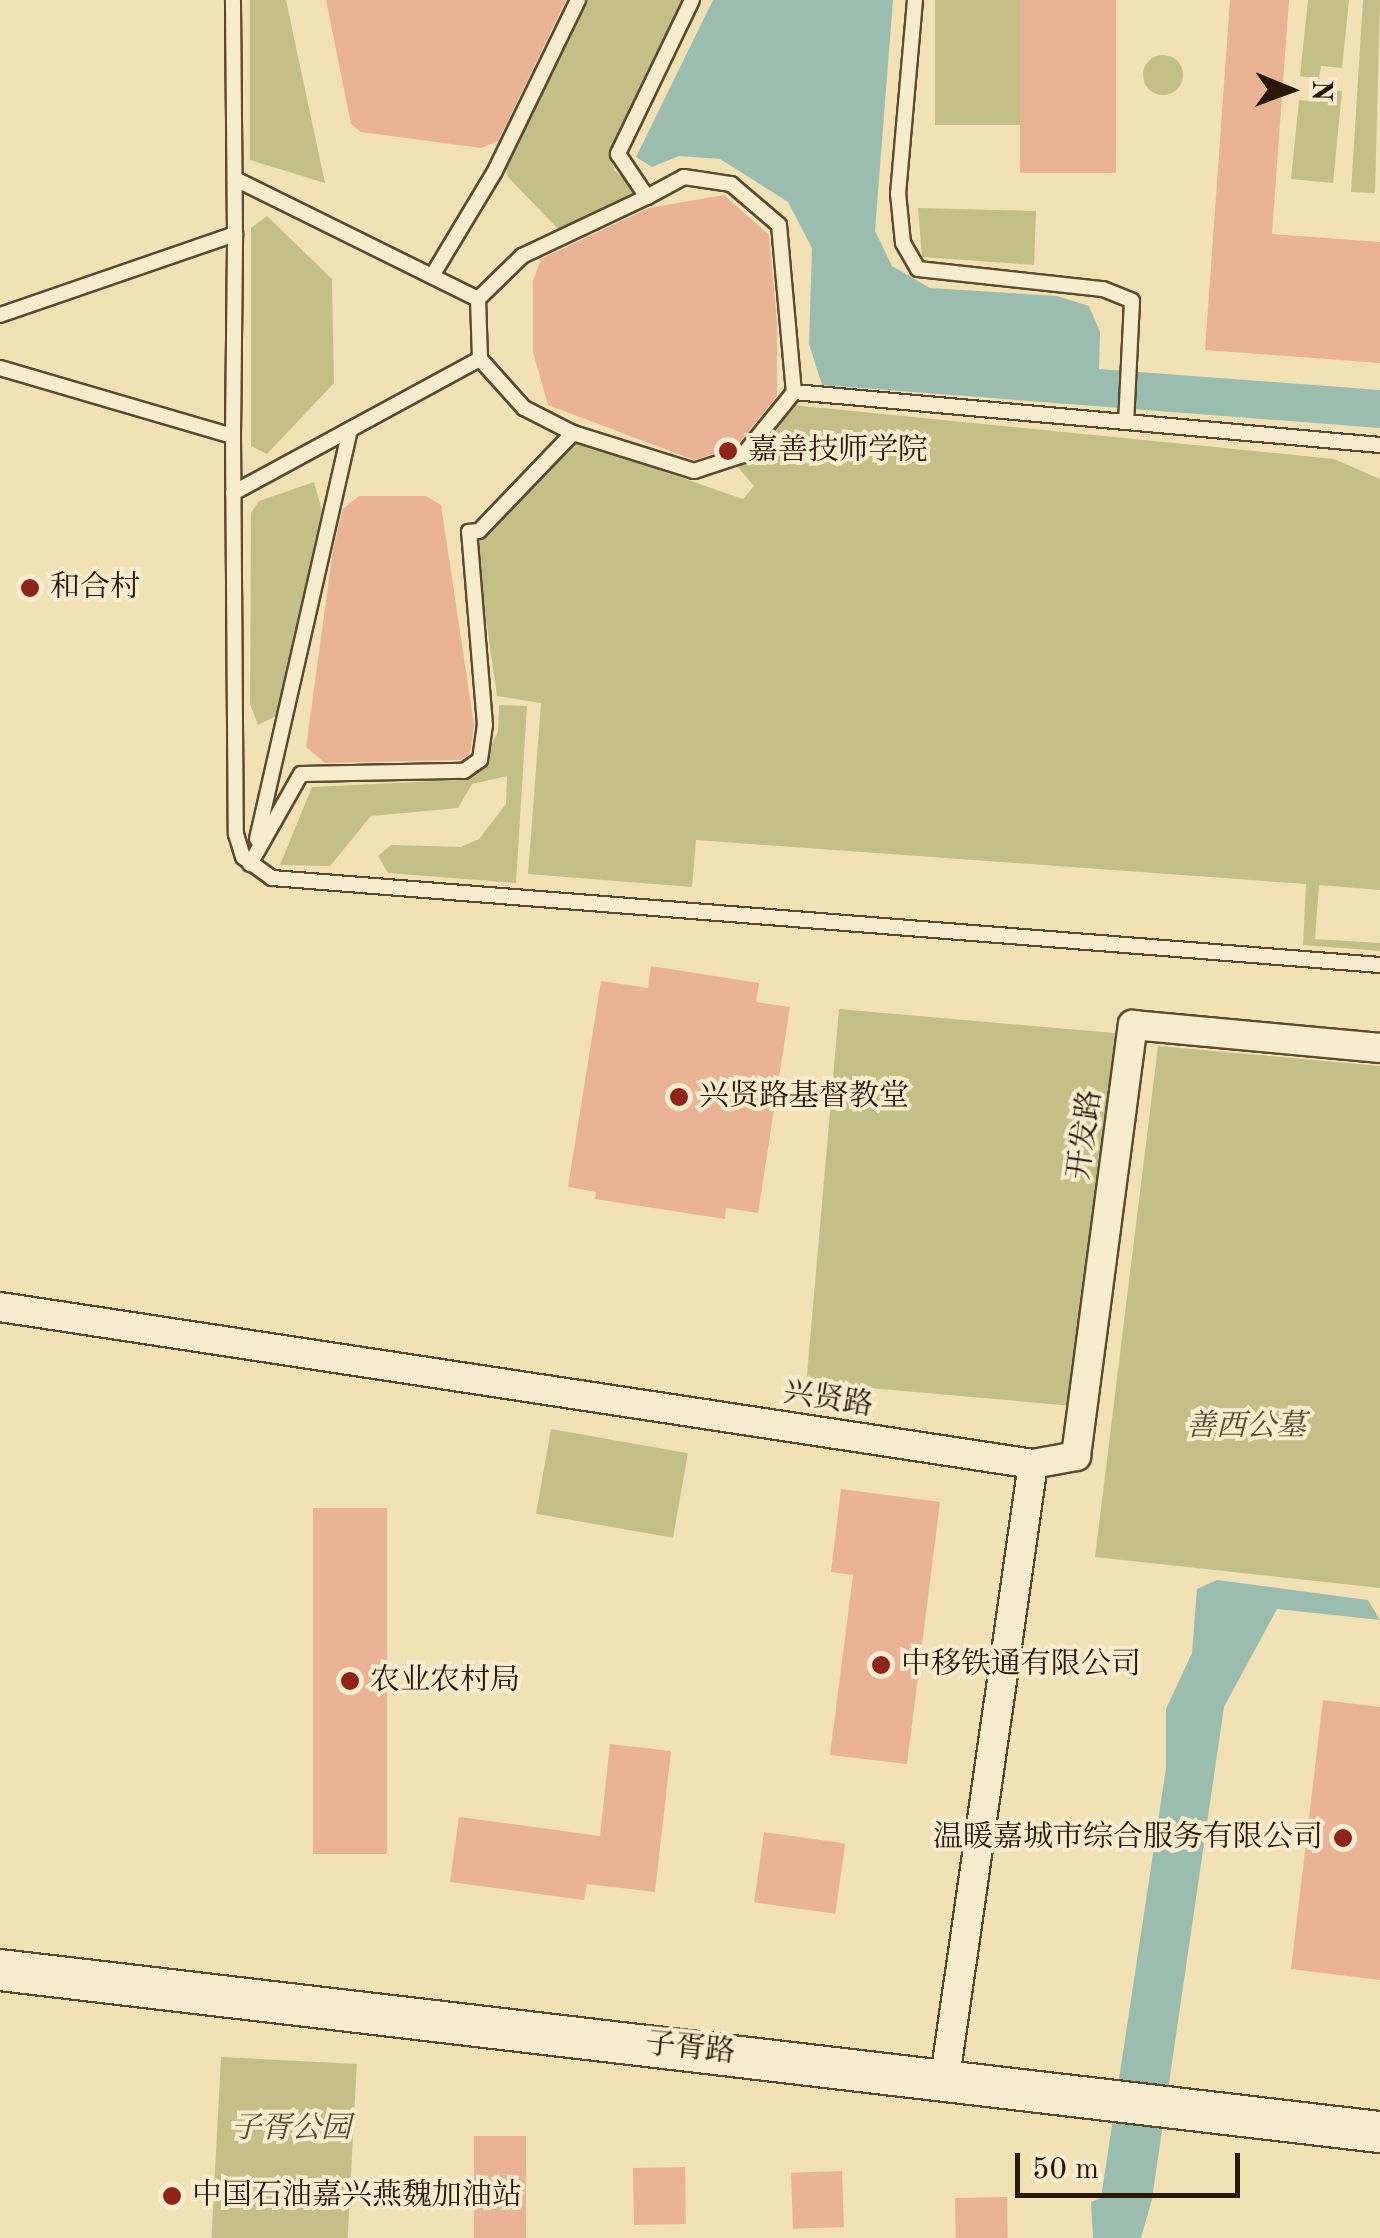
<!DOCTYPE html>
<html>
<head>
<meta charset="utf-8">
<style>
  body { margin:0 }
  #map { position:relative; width:1380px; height:2238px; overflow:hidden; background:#f2e1b4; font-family:"Old Standard TT","Noto Serif SC",serif }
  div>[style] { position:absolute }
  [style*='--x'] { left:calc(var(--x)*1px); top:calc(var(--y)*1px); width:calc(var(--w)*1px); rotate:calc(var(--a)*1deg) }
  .green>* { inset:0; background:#c3c087; transform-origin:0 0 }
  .round { border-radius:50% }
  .water>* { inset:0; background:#9bbdaf }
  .building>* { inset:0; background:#ebb396; transform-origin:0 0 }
  .roads { filter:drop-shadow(2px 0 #5c4930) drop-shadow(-2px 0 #5c4930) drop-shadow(0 2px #5c4930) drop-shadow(0 -2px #5c4930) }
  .lane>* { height:14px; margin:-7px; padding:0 7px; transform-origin:7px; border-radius:7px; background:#f7ecce }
  .street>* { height:28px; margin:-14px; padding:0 14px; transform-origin:14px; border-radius:14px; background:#f7ecce }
  .secondary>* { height:40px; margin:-20px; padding:0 20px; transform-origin:20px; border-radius:20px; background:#f7ecce }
  .dots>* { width:28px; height:28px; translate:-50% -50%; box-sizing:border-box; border:5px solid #f7ecce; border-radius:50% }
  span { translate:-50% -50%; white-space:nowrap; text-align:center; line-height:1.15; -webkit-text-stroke:8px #f7ecce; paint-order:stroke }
  .poi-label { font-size:30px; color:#2a1604 }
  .left { translate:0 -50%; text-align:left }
  .right { translate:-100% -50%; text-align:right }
  .street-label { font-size:30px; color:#2a1604 }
  .park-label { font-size:30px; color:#58492b; font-style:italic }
  .north { position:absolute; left:1240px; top:40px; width:100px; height:100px; -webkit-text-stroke:8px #f7ecce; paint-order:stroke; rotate:91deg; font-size:28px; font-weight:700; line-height:40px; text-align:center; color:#2a1604 }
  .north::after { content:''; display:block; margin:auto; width:35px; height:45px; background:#2a1604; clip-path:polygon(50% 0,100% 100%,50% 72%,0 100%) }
  .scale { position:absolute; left:1015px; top:2153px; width:225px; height:45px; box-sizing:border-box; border:5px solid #2a1604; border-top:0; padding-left:12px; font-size:30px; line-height:35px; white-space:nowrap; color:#2a1604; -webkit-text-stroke:8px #f7ecce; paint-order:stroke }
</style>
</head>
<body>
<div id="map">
  <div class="green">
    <i style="clip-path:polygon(250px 0,286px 0,325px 183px,250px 160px)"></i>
    <i style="clip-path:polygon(582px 0,685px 0,611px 155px,614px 170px,638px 192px,562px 233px,508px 177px,504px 160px)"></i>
    <i style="left:935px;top:0;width:85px;height:125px"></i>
    <i style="clip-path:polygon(1308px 0,1349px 0,1342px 68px,1321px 66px,1319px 79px,1300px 76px)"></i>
    <i style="clip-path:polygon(1363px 0,1380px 0,1375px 193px,1351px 192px)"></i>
    <i class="round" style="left:1143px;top:55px;width:40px;height:40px"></i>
    <i style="clip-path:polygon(1322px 89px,1342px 91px,1333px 183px,1291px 179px,1299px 100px,1320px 102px)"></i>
    <i style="clip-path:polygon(918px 208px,1036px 211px,1034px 265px,922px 257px)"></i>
    <i style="clip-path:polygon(267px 216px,332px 279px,334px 383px,267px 454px,251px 446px,251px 228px)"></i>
    <i style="clip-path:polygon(793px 405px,1334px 459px,1380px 479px,1380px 890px,1319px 885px,1315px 939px,1380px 943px,1380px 951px,1303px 945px,1306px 884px,696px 840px,692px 887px,528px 874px,541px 703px,497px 696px,475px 541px,576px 441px,743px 499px,754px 486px,734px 463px)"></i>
    <i style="clip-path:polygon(314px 482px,322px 511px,278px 715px,258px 725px,250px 704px,251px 513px,259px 501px)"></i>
    <i style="clip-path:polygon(499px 705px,527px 706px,516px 883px,388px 873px,378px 856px,391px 845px,461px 847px,479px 839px,506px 804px,507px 776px,472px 784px,458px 808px,371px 816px,330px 866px,280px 865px,312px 787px,459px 780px,481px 765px,498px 732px)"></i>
    <i style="left:839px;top:1009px;width:282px;height:375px;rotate:5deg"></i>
    <i style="clip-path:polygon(1158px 1046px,1380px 1066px,1380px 1588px,1095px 1557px)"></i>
    <i style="left:551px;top:1429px;width:139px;height:86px;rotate:10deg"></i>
    <i style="left:221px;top:2057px;width:136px;height:181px;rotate:3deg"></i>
  </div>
  <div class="water">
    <i style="clip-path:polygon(713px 0,893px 0,875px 231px,892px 266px,930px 288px,1057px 296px,1089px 306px,1100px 332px,1099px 369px,1380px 390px,1380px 428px,822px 385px,809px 344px,812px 248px,788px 202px,720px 159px,679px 156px,652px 167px,636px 157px)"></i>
    <i style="clip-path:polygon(1217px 1580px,1368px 1600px,1380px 1620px,1277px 1609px,1224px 1707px,1152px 2199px,1141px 2238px,1093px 2238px,1091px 2202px,1101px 2198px,1166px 1768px,1166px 1709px,1192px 1653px,1197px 1589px)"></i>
  </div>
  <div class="building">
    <i style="clip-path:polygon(326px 0,566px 0,498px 141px,481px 148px,361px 132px,351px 124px)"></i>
    <i style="left:1020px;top:0;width:96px;height:173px"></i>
    <i style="clip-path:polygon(1230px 0,1289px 0,1272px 234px,1380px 242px,1380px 363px,1205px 350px)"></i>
    <i style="clip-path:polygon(724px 195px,769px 235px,777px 322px,777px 396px,737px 446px,694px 460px,548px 405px,533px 352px,533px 281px,541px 259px,649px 208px)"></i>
    <i style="clip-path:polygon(359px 496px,426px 496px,441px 505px,474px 725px,470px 754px,461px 760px,325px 763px,306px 747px,333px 550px,343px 509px)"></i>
    <i style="clip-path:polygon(651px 966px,759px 983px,756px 1002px,790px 1007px,758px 1213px,726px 1208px,725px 1219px,595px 1199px,596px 1192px,568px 1187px,601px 981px,648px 988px)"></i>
    <i style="clip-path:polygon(841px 1489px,940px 1502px,907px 1764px,830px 1755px,853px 1575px,831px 1572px)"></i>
    <i style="left:313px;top:1508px;width:74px;height:346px"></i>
    <i style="clip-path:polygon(1323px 1700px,1380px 1707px,1380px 1980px,1291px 1969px)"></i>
    <i style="clip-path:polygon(610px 1744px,671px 1751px,655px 1892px,587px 1884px,584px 1900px,450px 1882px,459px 1817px,600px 1836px)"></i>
    <i style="left:764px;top:1832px;width:82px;height:71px;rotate:8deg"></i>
    <i style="left:474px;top:2136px;width:52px;height:102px"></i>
    <i style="left:685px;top:2167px;width:57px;height:52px;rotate:89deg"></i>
    <i style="left:842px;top:2171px;width:56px;height:51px;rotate:88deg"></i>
    <i style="left:1007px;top:2197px;width:41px;height:52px;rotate:89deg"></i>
  </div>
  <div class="roads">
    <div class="lane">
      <i style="--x:692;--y:0;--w:171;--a:115.7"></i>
      <i style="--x:618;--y:154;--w:52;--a:56"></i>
      <i style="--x:647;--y:197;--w:42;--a:-28.4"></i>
      <i style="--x:684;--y:177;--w:48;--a:8.5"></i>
      <i style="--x:731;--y:184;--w:63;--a:40.5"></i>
      <i style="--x:779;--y:225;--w:168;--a:84.9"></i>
      <i style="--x:794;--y:392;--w:588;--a:5.17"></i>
      <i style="--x:915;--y:0;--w:194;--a:95"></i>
      <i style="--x:898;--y:193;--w:50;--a:84.3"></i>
      <i style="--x:903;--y:243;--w:30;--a:60"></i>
      <i style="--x:918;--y:269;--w:186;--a:6.2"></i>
      <i style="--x:1103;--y:289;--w:31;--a:22"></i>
      <i style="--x:1132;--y:301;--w:121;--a:92.8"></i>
      <i style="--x:432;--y:276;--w:122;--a:-59"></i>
      <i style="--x:495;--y:171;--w:190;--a:-64.1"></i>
      <i style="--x:478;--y:299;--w:62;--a:-44.3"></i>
      <i style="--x:522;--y:256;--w:138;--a:-25.3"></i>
      <i style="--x:0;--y:315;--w:249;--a:-19"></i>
      <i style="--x:235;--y:234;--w:234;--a:-90.5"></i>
      <i style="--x:480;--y:359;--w:66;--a:48.1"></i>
      <i style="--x:524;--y:408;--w:55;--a:27"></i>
      <i style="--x:0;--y:368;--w:243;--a:16.3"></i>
      <i style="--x:233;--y:436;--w:398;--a:89.6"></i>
      <i style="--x:236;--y:834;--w:24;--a:73"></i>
      <i style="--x:243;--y:857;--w:36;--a:36"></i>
      <i style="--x:272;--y:878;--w:1111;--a:4.49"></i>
      <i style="--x:233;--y:436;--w:202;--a:-89.4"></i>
      <i style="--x:233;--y:493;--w:281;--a:-28.5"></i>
      <i style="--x:480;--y:359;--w:60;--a:-91.9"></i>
      <i style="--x:478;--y:299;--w:271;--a:-153.7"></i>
      <i style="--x:257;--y:839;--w:420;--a:-77.2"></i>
      <i style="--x:250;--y:864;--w:103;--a:-60.5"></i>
      <i style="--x:301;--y:774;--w:163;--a:-1.1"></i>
      <i style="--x:464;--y:771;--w:19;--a:-35"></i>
      <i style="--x:480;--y:760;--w:35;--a:-82"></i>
      <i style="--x:485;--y:725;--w:194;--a:-94.7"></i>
      <i style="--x:469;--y:532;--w:10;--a:-6"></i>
      <i style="--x:479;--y:531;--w:136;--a:-46.2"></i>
      <i style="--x:573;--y:433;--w:127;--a:17.4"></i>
      <i style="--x:694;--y:471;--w:52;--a:-18.1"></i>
      <i style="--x:743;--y:455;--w:81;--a:-51"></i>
    </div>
    <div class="street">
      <i style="--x:0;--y:1307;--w:1045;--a:8.64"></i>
      <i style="--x:1033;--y:1464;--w:620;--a:98.16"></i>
      <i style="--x:1033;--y:1464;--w:44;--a:-10.5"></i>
      <i style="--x:1076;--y:1456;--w:435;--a:-82.5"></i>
      <i style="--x:1133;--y:1025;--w:248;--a:5.3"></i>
    </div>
    <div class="secondary">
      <i style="--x:0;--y:1970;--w:1389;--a:6.7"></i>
    </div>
  </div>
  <div class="dots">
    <i style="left:728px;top:451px;background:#8f2418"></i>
    <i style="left:30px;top:588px;background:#8f2418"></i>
    <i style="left:679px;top:1097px;background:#8f2418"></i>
    <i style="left:881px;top:1665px;background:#8f2418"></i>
    <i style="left:350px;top:1681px;background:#8f2418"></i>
    <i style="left:1343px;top:1838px;background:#8f2418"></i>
    <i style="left:172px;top:2196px;background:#8f2418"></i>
  </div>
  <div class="poi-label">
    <span class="left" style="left:748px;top:451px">嘉善技师学院</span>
    <span class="left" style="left:50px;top:588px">和合村</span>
    <span class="left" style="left:699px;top:1097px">兴贤路基督教堂</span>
    <span class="left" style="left:901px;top:1665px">中移铁通有限公司</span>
    <span class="left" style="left:370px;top:1681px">农业农村局</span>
    <span class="right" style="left:1323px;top:1838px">温暖嘉城市综合服务有限公司</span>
    <span class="left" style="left:192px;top:2196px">中国石油嘉兴燕魏加油站</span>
  </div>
  <div class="street-label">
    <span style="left:1086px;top:1135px;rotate:-82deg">开发路</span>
    <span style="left:828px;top:1400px;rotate:9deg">兴贤路</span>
    <span style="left:690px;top:2049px;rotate:6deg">子胥路</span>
  </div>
  <div class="park-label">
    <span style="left:1246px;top:1427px">善西公墓</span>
    <span style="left:291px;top:2129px">子胥公园</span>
  </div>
  <div class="north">N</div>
  <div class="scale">50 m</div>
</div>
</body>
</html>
